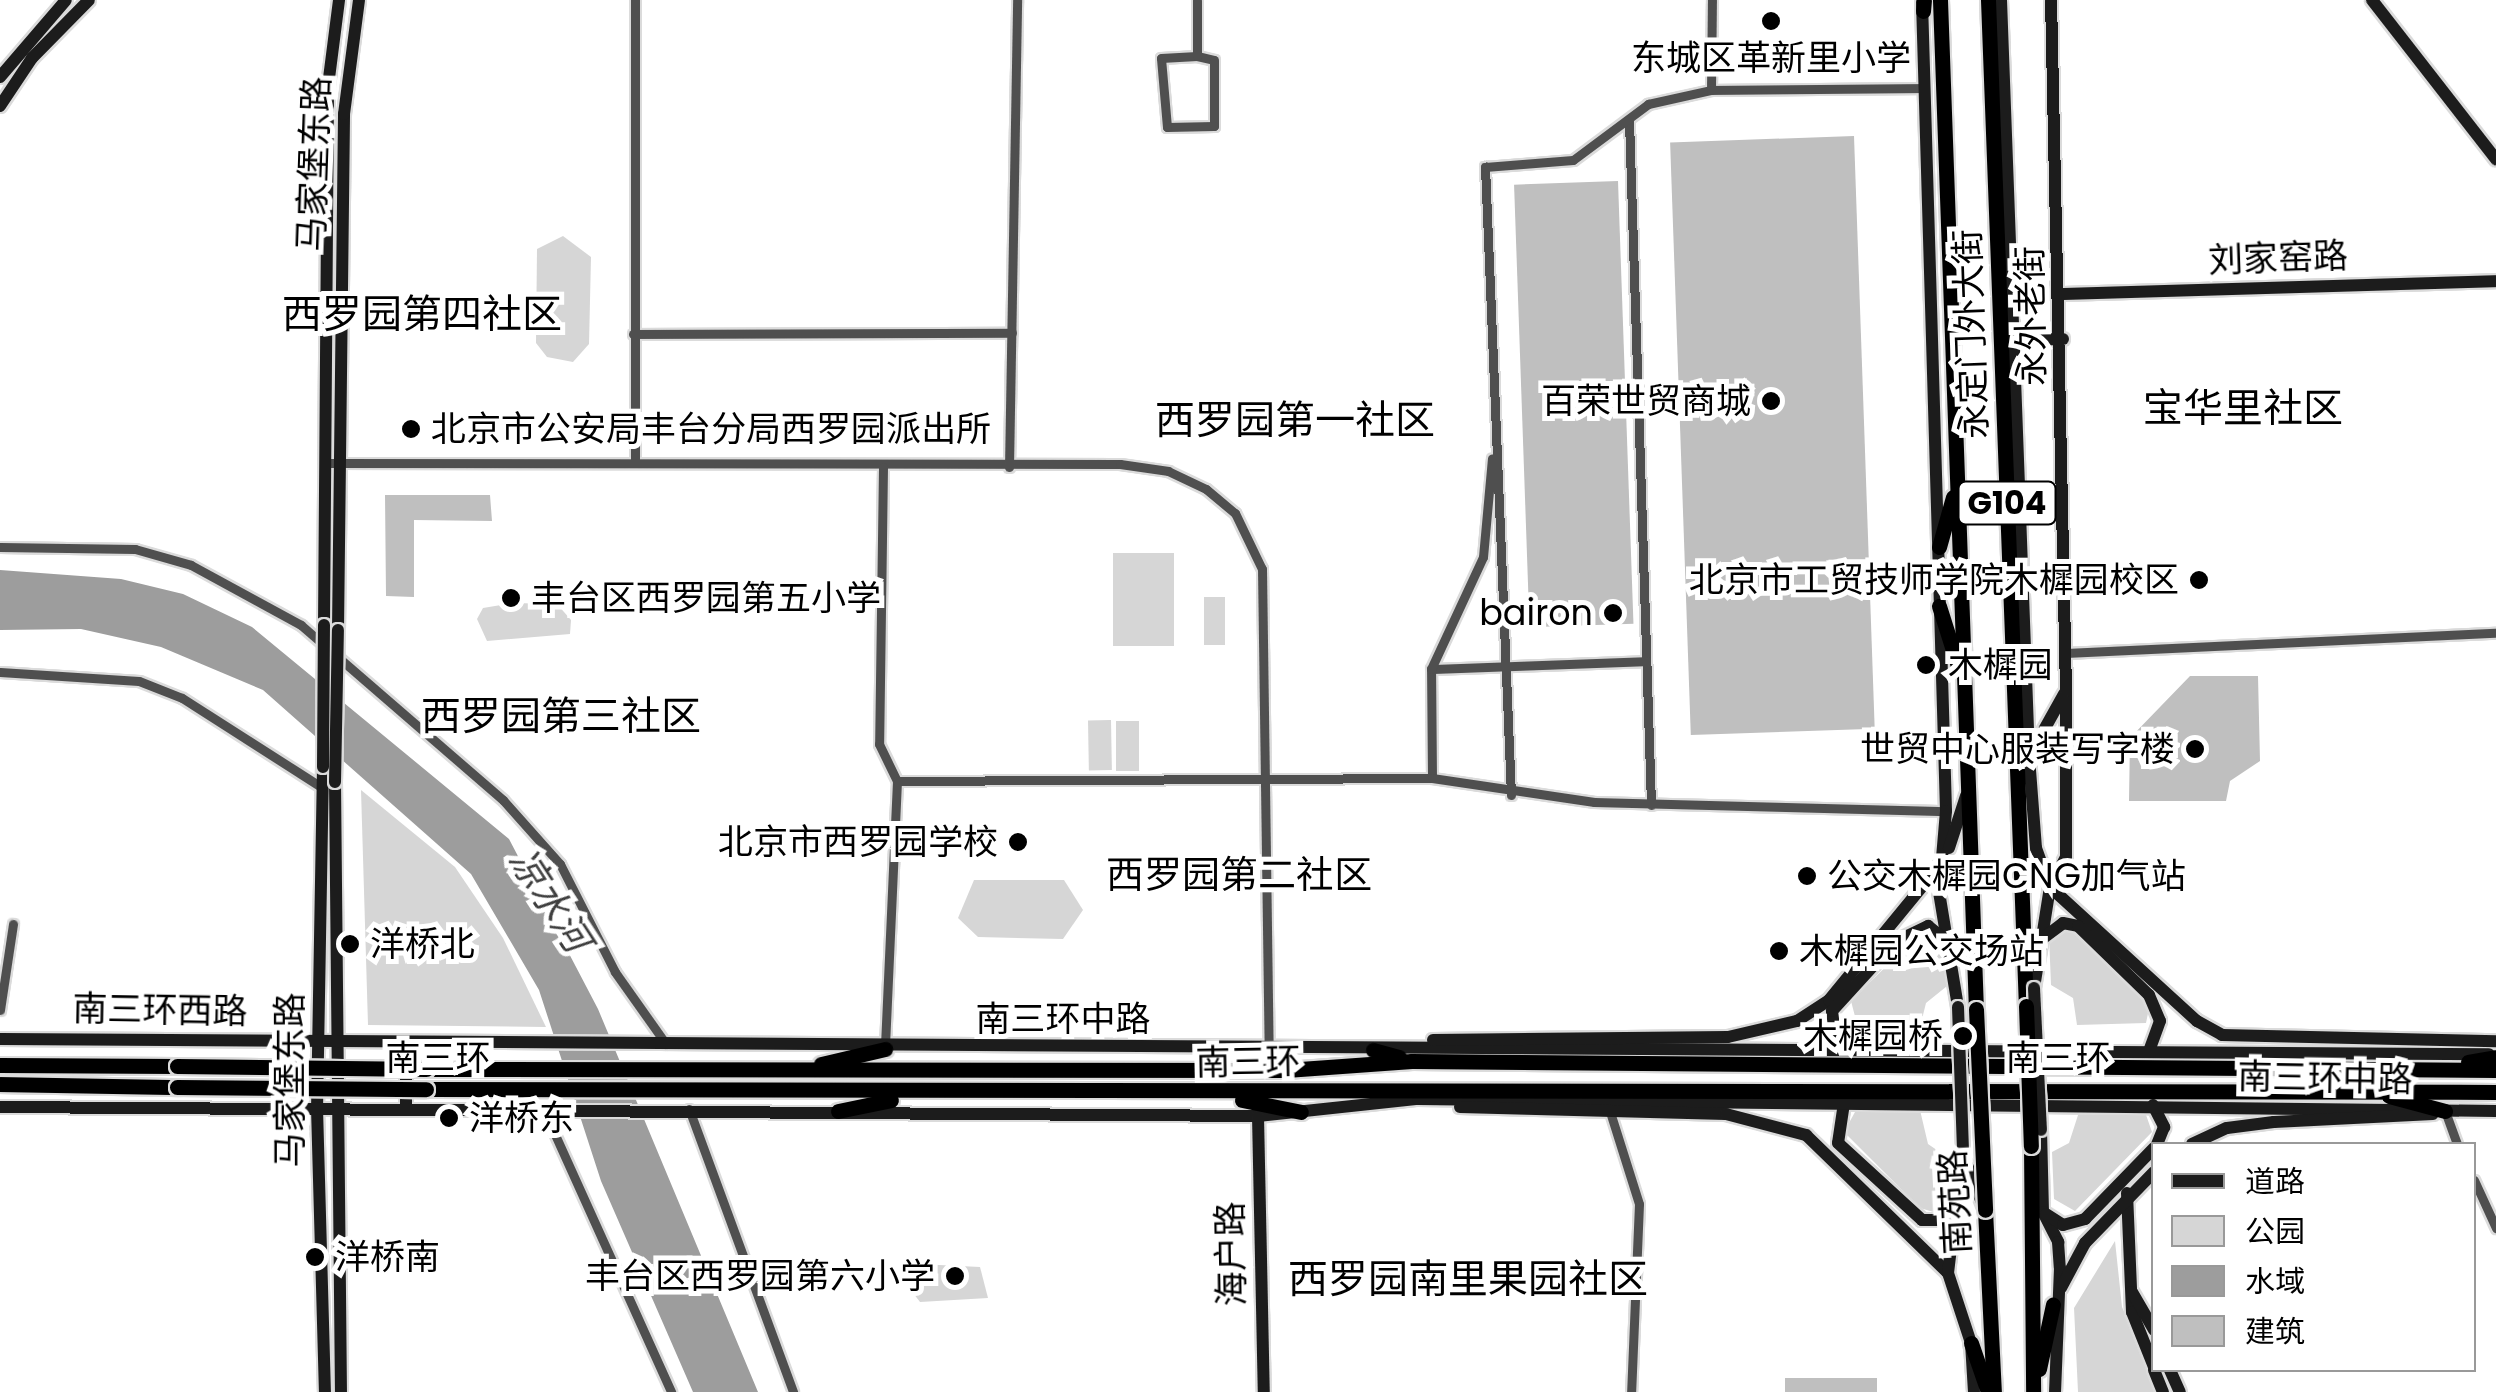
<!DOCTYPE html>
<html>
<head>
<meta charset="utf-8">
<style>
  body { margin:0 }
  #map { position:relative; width:2496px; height:1392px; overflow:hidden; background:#fff; font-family:Poppins,"Noto Sans SC",sans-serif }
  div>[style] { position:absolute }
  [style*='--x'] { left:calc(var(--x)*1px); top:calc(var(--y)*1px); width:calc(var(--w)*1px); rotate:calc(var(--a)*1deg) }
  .green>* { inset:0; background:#d6d6d6; transform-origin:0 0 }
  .water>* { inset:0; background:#9d9d9d }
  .building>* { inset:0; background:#bfbfbf; transform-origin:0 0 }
  .roads { filter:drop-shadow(2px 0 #dbdbdb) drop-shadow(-2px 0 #dbdbdb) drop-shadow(0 2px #dbdbdb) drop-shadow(0 -2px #dbdbdb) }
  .street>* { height:9px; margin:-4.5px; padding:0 4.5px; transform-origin:4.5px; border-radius:4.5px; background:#4f4f4f }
  .secondary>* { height:12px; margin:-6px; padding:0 6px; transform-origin:6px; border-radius:6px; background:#1c1c1c }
  .highway>* { height:15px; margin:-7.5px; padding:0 7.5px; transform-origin:7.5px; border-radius:7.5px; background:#000 }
  .bridges { filter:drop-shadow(2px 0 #dbdbdb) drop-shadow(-2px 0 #dbdbdb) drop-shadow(0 2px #dbdbdb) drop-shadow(0 -2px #dbdbdb) }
  .secondary-bridge>* { height:12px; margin:-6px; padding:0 6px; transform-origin:6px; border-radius:6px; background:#1c1c1c }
  .highway-bridge>* { height:15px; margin:-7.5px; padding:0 7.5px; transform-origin:7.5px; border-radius:7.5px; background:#000 }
  .dots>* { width:28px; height:28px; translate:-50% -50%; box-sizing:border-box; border:5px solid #fff; border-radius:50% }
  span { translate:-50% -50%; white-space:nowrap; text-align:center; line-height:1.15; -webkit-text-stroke:10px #fff; paint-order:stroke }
  .shield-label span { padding:2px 8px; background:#fff; border:2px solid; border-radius:8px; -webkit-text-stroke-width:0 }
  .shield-label { font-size:32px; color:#000; font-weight:700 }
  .poi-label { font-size:35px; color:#000 }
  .right { translate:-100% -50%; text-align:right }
  .left { translate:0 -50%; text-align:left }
  .street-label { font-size:35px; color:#000 }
  .neighbourhood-label { font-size:38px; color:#000 }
  .water-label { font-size:38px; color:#3e3e3e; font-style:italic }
  .quarter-label { font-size:40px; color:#000 }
  .legend { position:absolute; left:2151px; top:1142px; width:325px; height:230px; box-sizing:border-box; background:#fff; border:2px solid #999; margin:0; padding:12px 18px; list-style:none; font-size:30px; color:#000 }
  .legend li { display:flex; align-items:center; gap:20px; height:50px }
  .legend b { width:50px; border:2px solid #999 }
</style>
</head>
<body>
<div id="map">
  <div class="green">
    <i style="clip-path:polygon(563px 236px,591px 257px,589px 344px,573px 362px,547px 357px,536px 343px,537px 249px)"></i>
    <i style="left:1113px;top:553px;width:61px;height:93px"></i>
    <i style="left:1204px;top:597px;width:21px;height:48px"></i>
    <i style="clip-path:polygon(513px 603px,557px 604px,571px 620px,570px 634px,487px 641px,477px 619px,483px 608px)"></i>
    <i style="left:1111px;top:720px;width:50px;height:23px;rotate:89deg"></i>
    <i style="left:1116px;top:721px;width:23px;height:50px"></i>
    <i style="clip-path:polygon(361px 790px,455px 867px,503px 938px,546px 1027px,368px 1025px)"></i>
    <i style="clip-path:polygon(974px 880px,1064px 880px,1083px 910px,1063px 939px,978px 937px,958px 918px)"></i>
    <i style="clip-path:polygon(2070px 927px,2151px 999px,2146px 1023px,2077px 1025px,2073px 998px,2051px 985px,2049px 936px)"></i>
    <i style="clip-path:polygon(1924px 929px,1950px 939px,1952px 982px,1926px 1003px,1920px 1027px,1858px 1028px,1851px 1001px)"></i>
    <i style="clip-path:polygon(1920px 1110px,1928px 1144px,1947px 1157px,1951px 1200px,1937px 1213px,1920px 1208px,1844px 1132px,1855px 1112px)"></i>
    <i style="clip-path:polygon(2079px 1112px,2145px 1112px,2152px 1132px,2075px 1211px,2054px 1199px,2052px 1152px,2069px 1143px)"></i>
    <i style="clip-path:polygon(2115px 1241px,2122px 1307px,2160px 1392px,2078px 1392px,2074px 1308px)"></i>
    <i style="clip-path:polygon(919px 1264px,980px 1267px,988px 1298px,920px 1302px,907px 1285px)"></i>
  </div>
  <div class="water">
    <i style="clip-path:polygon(0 570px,121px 579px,183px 594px,252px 627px,509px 839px,598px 1009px,758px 1392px,693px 1392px,601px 1181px,539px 990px,471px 874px,263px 690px,161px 647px,81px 629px,0 630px)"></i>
  </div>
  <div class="building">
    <i style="left:1854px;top:136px;width:593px;height:184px;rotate:88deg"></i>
    <i style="left:1618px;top:181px;width:443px;height:104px;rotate:88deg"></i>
    <i style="clip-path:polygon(385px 495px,490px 495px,492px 521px,414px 520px,414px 597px,386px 596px)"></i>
    <i style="clip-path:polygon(2190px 676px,2258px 676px,2260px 761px,2230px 781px,2226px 801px,2129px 801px,2130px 738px)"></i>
    <i style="left:1785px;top:1378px;width:92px;height:14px"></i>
  </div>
  <div class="roads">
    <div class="street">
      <i style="--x:1197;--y:56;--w:17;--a:13"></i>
      <i style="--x:1214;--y:60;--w:66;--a:90"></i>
      <i style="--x:1214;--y:126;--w:47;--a:178.8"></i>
      <i style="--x:1167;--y:127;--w:69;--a:-95"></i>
      <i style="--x:1161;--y:58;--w:36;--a:-3"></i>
      <i style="--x:1197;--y:56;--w:56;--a:-90"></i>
      <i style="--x:1711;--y:90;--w:90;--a:-89.4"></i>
      <i style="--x:1629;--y:120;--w:685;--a:88.16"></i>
      <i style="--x:633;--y:334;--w:379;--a:-0.2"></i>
      <i style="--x:635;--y:461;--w:461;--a:-90"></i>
      <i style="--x:327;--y:463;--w:793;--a:0.07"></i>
      <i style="--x:1120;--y:464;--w:49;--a:8.3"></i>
      <i style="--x:1168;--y:471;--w:42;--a:25.3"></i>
      <i style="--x:1206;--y:489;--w:38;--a:40"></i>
      <i style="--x:1235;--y:513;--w:62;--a:64.3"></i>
      <i style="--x:1262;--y:569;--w:482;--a:89.2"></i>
      <i style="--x:883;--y:467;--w:277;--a:90.8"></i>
      <i style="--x:879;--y:744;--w:41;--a:64.1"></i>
      <i style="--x:897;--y:781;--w:268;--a:92.6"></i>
      <i style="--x:1009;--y:467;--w:467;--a:-89"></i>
      <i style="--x:0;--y:547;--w:135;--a:0.8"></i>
      <i style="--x:135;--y:549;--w:58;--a:15.9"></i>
      <i style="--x:191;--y:565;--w:125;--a:28.6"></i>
      <i style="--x:301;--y:625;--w:267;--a:40.9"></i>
      <i style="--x:503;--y:800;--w:86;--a:48.3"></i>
      <i style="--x:560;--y:864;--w:121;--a:63"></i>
      <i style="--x:615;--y:972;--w:88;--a:54.7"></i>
      <i style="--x:2065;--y:653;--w:431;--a:-2.7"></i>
      <i style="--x:1431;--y:669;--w:215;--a:-2.1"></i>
      <i style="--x:0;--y:672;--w:139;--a:3.7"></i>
      <i style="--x:139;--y:681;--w:46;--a:21.6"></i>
      <i style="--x:182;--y:698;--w:167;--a:32.6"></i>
      <i style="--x:1432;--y:778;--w:109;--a:-90.5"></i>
      <i style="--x:1431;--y:669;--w:123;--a:-65.1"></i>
      <i style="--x:1483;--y:557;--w:99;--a:-84.8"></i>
      <i style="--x:897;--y:781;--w:535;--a:-0.32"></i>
      <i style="--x:1432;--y:778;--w:164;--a:8.4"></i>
      <i style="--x:1594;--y:802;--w:352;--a:1.5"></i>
      <i style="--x:1511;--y:795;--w:629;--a:-92.37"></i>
      <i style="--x:1485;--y:167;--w:88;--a:-4.5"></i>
      <i style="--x:1573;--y:160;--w:94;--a:-36.7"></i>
      <i style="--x:1648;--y:104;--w:65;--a:-12.5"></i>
      <i style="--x:1711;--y:90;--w:214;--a:-0.5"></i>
      <i style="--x:0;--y:1010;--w:87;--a:-81.4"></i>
      <i style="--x:543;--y:1108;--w:312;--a:65.7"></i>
      <i style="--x:689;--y:1109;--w:302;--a:69.8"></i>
      <i style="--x:2445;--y:1111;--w:35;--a:70"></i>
      <i style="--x:1611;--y:1115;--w:93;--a:72.5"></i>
      <i style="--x:1639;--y:1204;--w:188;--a:92.4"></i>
      <i style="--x:2474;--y:1180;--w:53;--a:65.4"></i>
    </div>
    <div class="secondary">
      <i style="--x:2001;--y:0;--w:758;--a:87.88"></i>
      <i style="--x:2029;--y:757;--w:91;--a:85.6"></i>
      <i style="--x:2036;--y:848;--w:41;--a:70.3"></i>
      <i style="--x:2050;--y:887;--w:102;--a:99"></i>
      <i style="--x:2372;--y:0;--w:202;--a:52.1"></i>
      <i style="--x:1922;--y:2;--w:809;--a:88.3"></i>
      <i style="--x:1946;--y:811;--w:81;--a:94.9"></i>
      <i style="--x:1939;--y:892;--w:117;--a:80.6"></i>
      <i style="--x:0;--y:77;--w:101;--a:-49.4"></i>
      <i style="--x:0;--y:106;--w:58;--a:-56.3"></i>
      <i style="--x:32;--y:58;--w:81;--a:-45.5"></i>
      <i style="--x:2061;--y:294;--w:435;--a:-1.7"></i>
      <i style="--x:2013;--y:340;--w:50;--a:-1.1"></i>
      <i style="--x:324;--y:625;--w:539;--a:-89.57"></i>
      <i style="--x:328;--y:86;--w:87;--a:-82.7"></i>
      <i style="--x:338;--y:630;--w:516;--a:-89.33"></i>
      <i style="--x:344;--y:114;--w:115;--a:-82.5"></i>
      <i style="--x:2030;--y:755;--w:70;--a:-60.9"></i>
      <i style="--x:323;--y:767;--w:341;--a:91"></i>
      <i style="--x:317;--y:1108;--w:284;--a:88.4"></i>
      <i style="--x:335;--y:782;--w:610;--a:89.44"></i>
      <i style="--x:1949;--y:848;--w:55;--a:-71.9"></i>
      <i style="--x:2050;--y:887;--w:34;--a:-62"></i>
      <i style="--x:2066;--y:857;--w:166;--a:-90"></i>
      <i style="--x:2066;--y:691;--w:691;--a:-91.24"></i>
      <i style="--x:2050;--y:887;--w:199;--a:42.4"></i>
      <i style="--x:2197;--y:1021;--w:29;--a:29"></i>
      <i style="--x:2222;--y:1035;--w:274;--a:1.3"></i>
      <i style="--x:2042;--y:939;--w:26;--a:-37"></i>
      <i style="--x:2063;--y:923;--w:15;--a:11"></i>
      <i style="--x:2078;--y:926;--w:99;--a:44.2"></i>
      <i style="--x:2149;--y:995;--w:28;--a:67"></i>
      <i style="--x:2160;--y:1021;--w:29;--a:110"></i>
      <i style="--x:0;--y:1039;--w:2489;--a:0.35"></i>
      <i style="--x:1433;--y:1040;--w:295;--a:-0.6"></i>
      <i style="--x:1728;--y:1037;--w:71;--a:-13.1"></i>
      <i style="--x:1797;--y:1021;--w:38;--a:-33"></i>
      <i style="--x:1829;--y:1000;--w:175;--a:-50.6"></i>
      <i style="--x:406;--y:1044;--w:65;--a:90"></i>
      <i style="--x:1847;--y:1048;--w:19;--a:-129"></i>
      <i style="--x:1835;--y:1033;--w:22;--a:-98"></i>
      <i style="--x:1832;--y:1011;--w:93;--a:-47.6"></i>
      <i style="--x:1895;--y:942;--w:37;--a:-26"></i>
      <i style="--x:1928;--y:926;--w:27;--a:39"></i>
      <i style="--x:1844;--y:1103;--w:40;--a:98.5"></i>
      <i style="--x:1838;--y:1143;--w:114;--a:42.5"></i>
      <i style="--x:1922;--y:1220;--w:23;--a:0"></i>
      <i style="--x:1945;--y:1220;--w:21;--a:-43"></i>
      <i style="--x:2153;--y:1105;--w:25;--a:63"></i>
      <i style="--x:2164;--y:1127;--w:18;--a:112"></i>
      <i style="--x:0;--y:1107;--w:1258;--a:0.41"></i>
      <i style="--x:1258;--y:1116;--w:161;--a:-6.1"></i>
      <i style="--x:1418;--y:1099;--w:1078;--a:0.64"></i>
      <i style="--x:1460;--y:1107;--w:266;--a:1.5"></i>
      <i style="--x:1726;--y:1114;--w:83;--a:14.7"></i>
      <i style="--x:1806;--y:1135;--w:198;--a:44.2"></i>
      <i style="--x:1948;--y:1273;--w:74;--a:71.8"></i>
      <i style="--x:1971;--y:1343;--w:49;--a:86.5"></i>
      <i style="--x:1258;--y:1116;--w:276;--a:88.8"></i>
      <i style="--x:2041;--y:1130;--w:82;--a:88.6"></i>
      <i style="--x:2043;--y:1212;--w:34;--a:63"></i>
      <i style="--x:2058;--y:1242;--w:26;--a:86"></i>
      <i style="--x:2060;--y:1268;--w:124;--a:92.3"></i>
      <i style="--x:2192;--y:1144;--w:38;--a:-25"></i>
      <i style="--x:2227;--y:1128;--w:47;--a:-7.3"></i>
      <i style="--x:2274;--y:1122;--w:159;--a:-2.9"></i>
      <i style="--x:1967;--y:1165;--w:48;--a:68.2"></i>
      <i style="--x:2127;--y:1193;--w:119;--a:87.6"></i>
      <i style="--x:2132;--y:1312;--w:59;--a:68.2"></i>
      <i style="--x:2046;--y:1214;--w:20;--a:33"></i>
      <i style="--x:2063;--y:1225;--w:23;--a:-15"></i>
      <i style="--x:2085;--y:1219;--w:99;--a:-45.8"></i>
      <i style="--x:1948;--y:1273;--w:126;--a:-83.2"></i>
      <i style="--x:2061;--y:1288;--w:51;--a:-61.9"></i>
      <i style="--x:2085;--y:1243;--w:99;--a:-45.8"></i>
      <i style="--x:2132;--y:1292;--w:44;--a:59.9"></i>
      <i style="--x:2154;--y:1370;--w:24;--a:68"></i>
      <i style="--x:2170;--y:1370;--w:24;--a:66"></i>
    </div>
    <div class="highway">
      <i style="--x:1940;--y:0;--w:1010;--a:87.96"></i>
      <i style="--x:1988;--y:0;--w:1007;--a:87.84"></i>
      <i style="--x:1923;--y:11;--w:11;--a:-85"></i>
      <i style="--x:1939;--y:547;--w:52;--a:-74.4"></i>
      <i style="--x:1939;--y:606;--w:66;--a:72.4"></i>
      <i style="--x:1373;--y:1050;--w:27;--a:15"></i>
      <i style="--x:2468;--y:1062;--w:28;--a:-10"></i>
      <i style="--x:821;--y:1064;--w:66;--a:-13.2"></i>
      <i style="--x:0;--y:1065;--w:177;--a:0.3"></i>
      <i style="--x:426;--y:1069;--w:860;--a:0.07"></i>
      <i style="--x:1286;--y:1070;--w:126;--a:-4.1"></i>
      <i style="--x:1412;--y:1061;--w:1084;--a:0.48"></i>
      <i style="--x:0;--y:1084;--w:177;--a:1"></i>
      <i style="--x:426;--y:1089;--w:2070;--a:0.08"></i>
      <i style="--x:2389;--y:1096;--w:58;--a:15"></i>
      <i style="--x:1242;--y:1100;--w:60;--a:11.5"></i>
      <i style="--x:838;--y:1111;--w:54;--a:-11.7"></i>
      <i style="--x:2031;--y:1146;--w:246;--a:89.5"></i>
      <i style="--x:1985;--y:1210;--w:182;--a:87.2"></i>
      <i style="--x:1971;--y:1343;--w:52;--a:70.9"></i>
      <i style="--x:2039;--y:1369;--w:66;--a:-77.8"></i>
    </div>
  </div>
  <div class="bridges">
    <div class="secondary-bridge">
      <i style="--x:323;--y:767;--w:142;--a:-89.6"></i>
      <i style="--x:335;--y:782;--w:152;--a:-88.9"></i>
      <i style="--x:2034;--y:988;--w:142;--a:87.2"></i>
      <i style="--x:1958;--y:1007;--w:141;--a:88"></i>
    </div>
    <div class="highway-bridge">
      <i style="--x:2026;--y:1006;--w:140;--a:88"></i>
      <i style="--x:1976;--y:1009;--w:201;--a:87.4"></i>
      <i style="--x:177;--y:1066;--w:249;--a:0.7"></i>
      <i style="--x:177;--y:1087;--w:249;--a:0.5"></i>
    </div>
  </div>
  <div class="dots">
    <i style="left:1771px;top:21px;background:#000"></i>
    <i style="left:1771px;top:401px;background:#000"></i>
    <i style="left:411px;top:429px;background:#000"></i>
    <i style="left:2199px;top:580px;background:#000"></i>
    <i style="left:511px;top:598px;background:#000"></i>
    <i style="left:1613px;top:613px;background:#000"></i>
    <i style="left:1926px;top:665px;background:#000"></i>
    <i style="left:2195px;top:749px;background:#000"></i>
    <i style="left:1018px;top:842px;background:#000"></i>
    <i style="left:1807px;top:876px;background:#000"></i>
    <i style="left:350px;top:944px;background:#000"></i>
    <i style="left:1779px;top:951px;background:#000"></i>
    <i style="left:1963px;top:1036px;background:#000"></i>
    <i style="left:449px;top:1118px;background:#000"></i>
    <i style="left:315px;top:1257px;background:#000"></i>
    <i style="left:955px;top:1276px;background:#000"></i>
  </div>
  <div class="shield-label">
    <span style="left:2007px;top:503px">G104</span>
  </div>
  <div class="poi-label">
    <span style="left:1771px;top:58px">东城区革新里小学</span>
    <span class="right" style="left:1751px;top:401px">百荣世贸商城</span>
    <span class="left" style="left:431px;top:429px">北京市公安局丰台分局西罗园派出所</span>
    <span class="right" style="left:2179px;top:580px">北京市工贸技师学院木樨园校区</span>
    <span class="left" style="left:531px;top:598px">丰台区西罗园第五小学</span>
    <span class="right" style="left:1593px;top:613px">bairon</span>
    <span class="left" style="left:1948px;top:665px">木樨园</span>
    <span class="right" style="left:2175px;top:749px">世贸中心服装写字楼</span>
    <span class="right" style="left:998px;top:842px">北京市西罗园学校</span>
    <span class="left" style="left:1827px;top:876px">公交木樨园CNG加气站</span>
    <span class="left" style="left:370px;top:944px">洋桥北</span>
    <span class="left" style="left:1799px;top:951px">木樨园公交场站</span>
    <span class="right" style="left:1943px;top:1036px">木樨园桥</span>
    <span class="left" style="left:469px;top:1118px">洋桥东</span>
    <span class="left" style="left:335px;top:1257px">洋桥南</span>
    <span class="right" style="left:935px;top:1276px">丰台区西罗园第六小学</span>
  </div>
  <div class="street-label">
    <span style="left:314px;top:164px;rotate:-88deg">马家堡东路</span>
    <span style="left:2278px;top:258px;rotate:-2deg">刘家窑路</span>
    <span style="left:2031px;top:316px;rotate:-91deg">永外老街</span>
    <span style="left:1971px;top:334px;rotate:-92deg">永定门外大街</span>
    <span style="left:160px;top:1010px;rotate:1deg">南三环西路</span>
    <span style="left:1063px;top:1019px">南三环中路</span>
    <span style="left:438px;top:1058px">南三环</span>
    <span style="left:2058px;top:1058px">南三环</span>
    <span style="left:1248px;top:1062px;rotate:-1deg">南三环</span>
    <span style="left:2325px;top:1078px;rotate:1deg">南三环中路</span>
    <span style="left:290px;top:1080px;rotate:-90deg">马家堡东路</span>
    <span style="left:1955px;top:1202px;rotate:-93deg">南苑路</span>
    <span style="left:1231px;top:1254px;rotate:-91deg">海户路</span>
  </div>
  <div class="neighbourhood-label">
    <span style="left:1239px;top:875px">西罗园第二社区</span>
  </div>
  <div class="water-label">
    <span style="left:550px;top:900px;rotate:57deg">凉水河</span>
  </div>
  <div class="quarter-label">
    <span style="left:422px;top:314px">西罗园第四社区</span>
    <span style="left:2243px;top:408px">宝华里社区</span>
    <span style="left:1295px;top:420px">西罗园第一社区</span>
    <span style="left:561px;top:716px">西罗园第三社区</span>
    <span style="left:1468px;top:1279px">西罗园南里果园社区</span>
  </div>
  <ul class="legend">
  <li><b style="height:12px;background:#1c1c1c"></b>道路</li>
  <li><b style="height:28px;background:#d6d6d6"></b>公园</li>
  <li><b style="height:28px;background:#9d9d9d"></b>水域</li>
  <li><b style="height:28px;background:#bfbfbf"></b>建筑</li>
  </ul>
</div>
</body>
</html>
